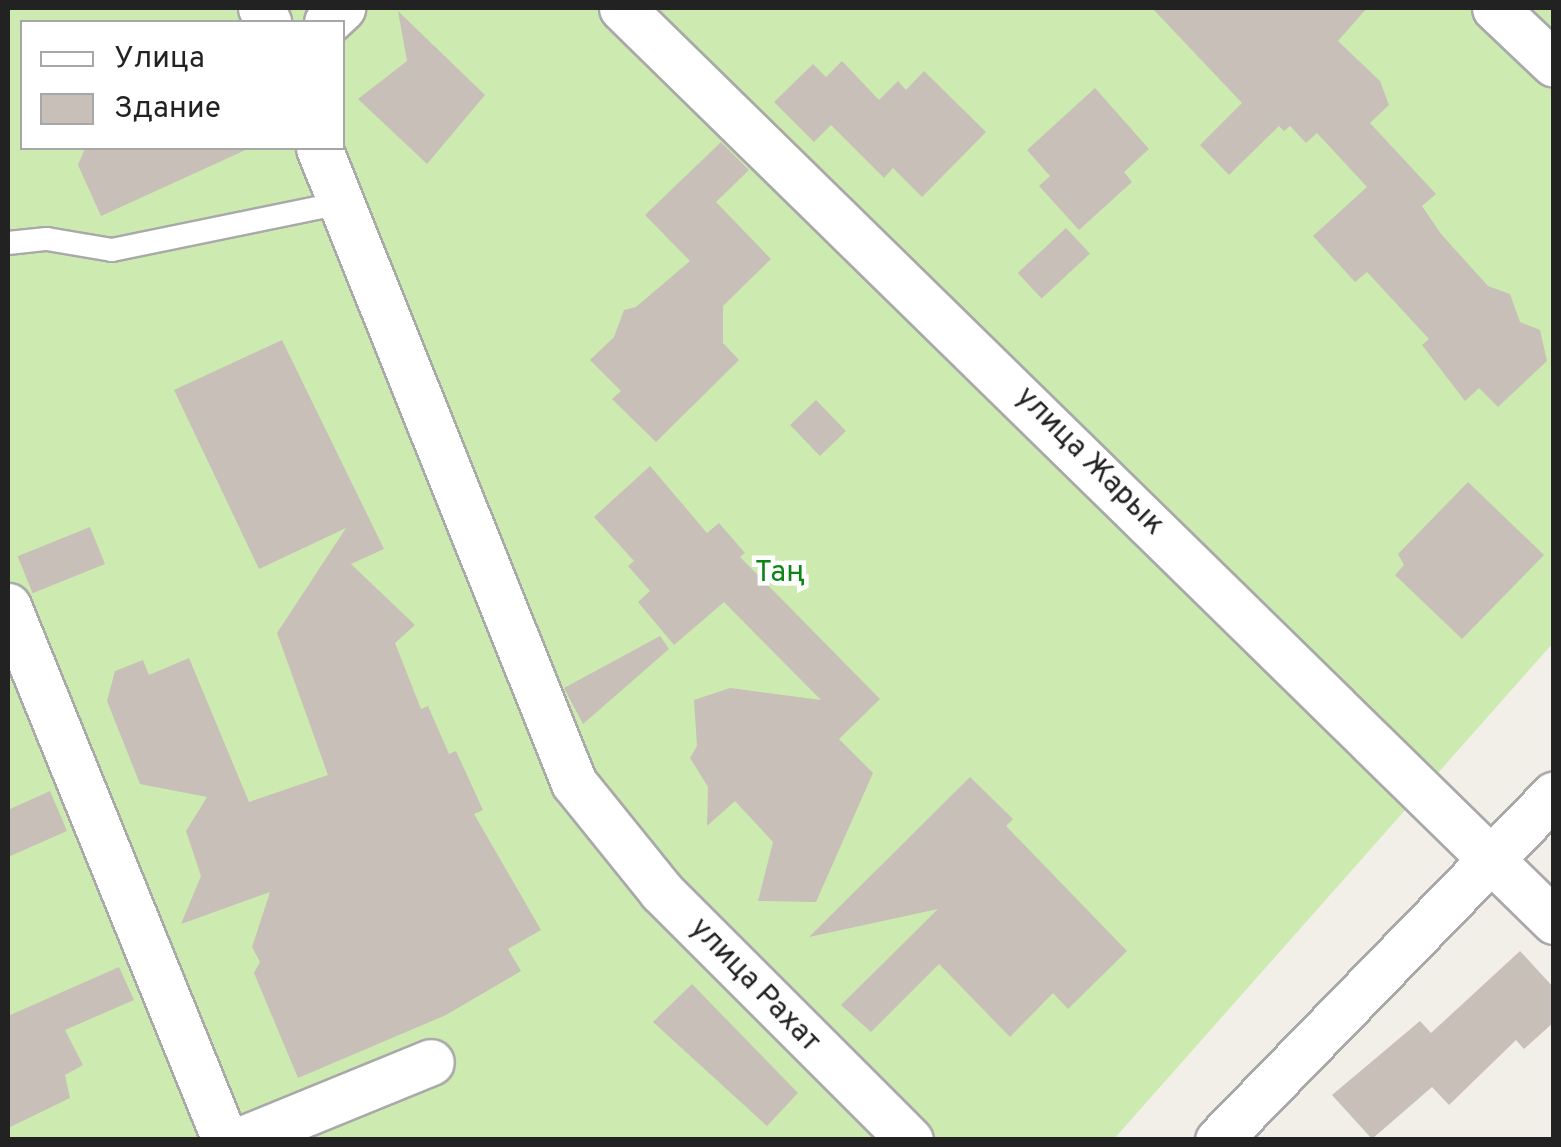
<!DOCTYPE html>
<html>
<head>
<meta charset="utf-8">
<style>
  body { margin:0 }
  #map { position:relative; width:1561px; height:1147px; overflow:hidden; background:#f2efe9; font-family:Overpass,sans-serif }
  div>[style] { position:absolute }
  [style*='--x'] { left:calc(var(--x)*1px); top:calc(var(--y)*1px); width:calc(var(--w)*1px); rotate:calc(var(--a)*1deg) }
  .grass>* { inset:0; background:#cdebb0 }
  .building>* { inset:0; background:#c7bfb8; transform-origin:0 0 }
  .roads { filter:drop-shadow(2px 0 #a9a9a9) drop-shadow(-2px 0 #a9a9a9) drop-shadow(0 2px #a9a9a9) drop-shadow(0 -2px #a9a9a9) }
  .service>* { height:22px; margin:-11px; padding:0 11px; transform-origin:11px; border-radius:11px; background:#fff }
  .minor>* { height:45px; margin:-22.5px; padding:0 22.5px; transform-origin:22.5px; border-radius:22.5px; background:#fff }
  span { translate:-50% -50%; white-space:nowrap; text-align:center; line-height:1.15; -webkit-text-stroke:9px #fff; paint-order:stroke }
  .street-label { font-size:30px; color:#222 }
  .park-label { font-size:30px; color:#0c8416 }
  .frame { position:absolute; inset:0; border:10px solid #222; pointer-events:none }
  .legend { position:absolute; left:20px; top:20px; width:325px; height:130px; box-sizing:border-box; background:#fff; border:2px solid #a7a7a7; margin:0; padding:12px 18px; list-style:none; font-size:30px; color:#222 }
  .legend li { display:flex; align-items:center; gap:20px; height:50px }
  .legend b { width:50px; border:2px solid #a7a7a7 }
</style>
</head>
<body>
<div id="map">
  <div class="grass">
    <i style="clip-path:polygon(evenodd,8px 8px,1553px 8px,1553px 643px,1114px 1139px,8px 1139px,8px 8px,22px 22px,342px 22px,342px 148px,22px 148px,22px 22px)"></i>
  </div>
  <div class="building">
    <i style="clip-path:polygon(1152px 8px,1367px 8px,1338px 41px,1380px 81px,1389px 105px,1370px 123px,1436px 194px,1422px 206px,1441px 234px,1488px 286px,1510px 294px,1520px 322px,1540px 330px,1547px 361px,1498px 407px,1479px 388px,1465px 401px,1422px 345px,1429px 339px,1367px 272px,1355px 282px,1313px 236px,1367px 187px,1317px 133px,1306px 143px,1290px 126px,1284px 131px,1279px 126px,1229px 175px,1200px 145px,1242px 103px)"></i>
    <i style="clip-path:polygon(398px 11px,485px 95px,427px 164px,358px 99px,407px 61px)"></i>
    <i style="clip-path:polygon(842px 61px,879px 100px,898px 81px,906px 90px,924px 71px,986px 132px,922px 197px,893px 168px,884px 178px,831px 125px,814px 142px,774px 102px,813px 64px,826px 77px)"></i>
    <i style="clip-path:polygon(1095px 88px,1149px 149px,1124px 172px,1132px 182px,1079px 230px,1039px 186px,1050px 176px,1027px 150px)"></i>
    <i style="clip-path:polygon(721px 142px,749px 170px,716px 202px,771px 259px,723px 306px,723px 343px,739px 360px,656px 442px,612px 399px,621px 391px,590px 360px,614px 337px,624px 310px,636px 307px,690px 261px,645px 215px)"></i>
    <i style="clip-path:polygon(85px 148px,250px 148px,101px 216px,78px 165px)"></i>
    <i style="left:1066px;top:228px;width:35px;height:66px;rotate:47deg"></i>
    <i style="clip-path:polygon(282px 340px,384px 549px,351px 564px,415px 625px,395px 643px,421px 709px,428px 706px,449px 754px,456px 751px,483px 810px,474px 814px,541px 930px,508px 949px,521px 971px,446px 1015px,298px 1078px,254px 973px,260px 962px,252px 947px,270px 892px,181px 924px,201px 876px,186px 831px,207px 797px,140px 784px,107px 701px,115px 671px,143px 660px,149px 675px,189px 658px,249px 802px,328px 775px,277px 633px,346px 528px,259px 569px,174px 390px)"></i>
    <i style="left:816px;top:400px;width:43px;height:36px;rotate:46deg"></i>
    <i style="clip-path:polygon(650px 466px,707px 533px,719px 523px,745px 553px,740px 557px,880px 699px,839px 739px,873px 773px,816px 902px,758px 901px,773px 842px,735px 801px,707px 826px,708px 787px,690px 758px,697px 746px,694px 700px,730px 688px,821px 700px,724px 602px,674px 645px,638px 602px,650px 591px,628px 566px,634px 561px,594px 517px)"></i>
    <i style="clip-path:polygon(1468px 482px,1544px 555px,1462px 639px,1395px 575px,1404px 565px,1398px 554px)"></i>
    <i style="left:90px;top:527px;width:40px;height:78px;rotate:68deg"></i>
    <i style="clip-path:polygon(660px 636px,669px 649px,583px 724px,564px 688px)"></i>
    <i style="clip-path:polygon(970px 777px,1013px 819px,1006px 826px,1127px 951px,1068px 1009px,1053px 993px,1010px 1037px,939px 964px,871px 1032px,841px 1005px,938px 909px,809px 937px)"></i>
    <i style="clip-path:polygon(50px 791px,67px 831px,8px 857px,8px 810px)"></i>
    <i style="clip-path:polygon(1520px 951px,1554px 988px,1554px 1022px,1524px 1049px,1516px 1040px,1449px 1105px,1432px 1087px,1372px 1139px,1332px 1095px,1420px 1021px,1431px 1033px)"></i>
    <i style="clip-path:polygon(119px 967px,134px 1000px,65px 1030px,83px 1065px,65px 1075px,70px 1098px,8px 1128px,8px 1016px)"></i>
    <i style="clip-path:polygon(692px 984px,798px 1093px,767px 1126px,653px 1022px)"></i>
  </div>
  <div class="roads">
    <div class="service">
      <i style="--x:8;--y:243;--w:39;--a:-6"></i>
      <i style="--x:47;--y:239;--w:66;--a:9.6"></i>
      <i style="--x:112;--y:250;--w:234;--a:-11.6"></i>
    </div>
    <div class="minor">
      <i style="--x:261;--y:8;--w:16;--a:63"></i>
      <i style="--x:622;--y:8;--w:1305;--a:44.41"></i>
      <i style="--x:1495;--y:8;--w:81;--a:43.5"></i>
      <i style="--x:327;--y:22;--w:21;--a:-43"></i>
      <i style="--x:319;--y:148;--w:684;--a:68.12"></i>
      <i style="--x:574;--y:783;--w:139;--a:51.1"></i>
      <i style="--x:661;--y:891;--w:352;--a:45"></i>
      <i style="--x:8;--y:606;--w:576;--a:67.88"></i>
      <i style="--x:240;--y:1140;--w:206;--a:-22.2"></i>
      <i style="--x:1218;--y:1140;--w:482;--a:-45.8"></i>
    </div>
  </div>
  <div class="street-label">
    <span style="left:1089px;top:462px;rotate:45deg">улица Жарык</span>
    <span style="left:754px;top:986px;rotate:46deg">улица Рахат</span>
  </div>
  <div class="park-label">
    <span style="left:780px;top:574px">Таң</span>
  </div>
  <div class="frame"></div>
  <ul class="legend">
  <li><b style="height:12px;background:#fff"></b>Улица</li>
  <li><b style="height:28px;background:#c7bfb8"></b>Здание</li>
  </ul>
</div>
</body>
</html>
